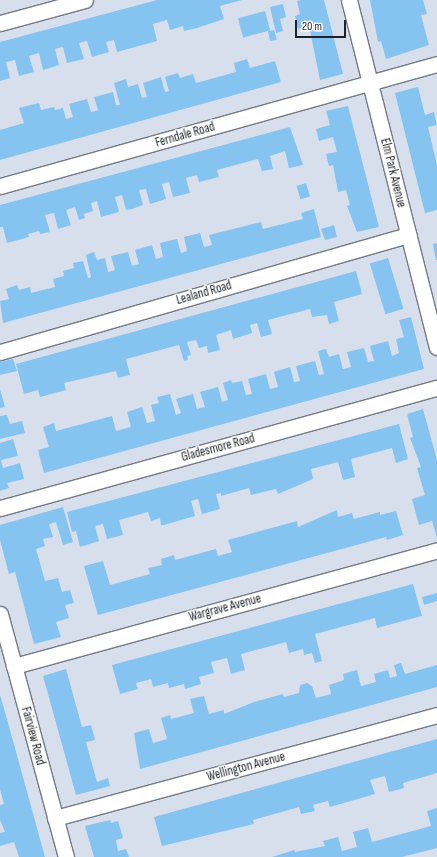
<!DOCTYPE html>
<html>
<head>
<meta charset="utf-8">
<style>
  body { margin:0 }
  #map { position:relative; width:437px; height:857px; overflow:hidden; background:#d8dfec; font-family:"Sofia Sans Condensed",sans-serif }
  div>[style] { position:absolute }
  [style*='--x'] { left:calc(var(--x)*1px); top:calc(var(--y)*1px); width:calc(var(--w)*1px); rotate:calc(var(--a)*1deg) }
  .building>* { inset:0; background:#85c3f1; transform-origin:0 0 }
  .roads { filter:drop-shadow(1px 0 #737984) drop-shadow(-1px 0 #737984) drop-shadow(0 1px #737984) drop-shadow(0 -1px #737984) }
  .minor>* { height:15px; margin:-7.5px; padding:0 7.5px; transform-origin:7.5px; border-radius:7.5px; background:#fff }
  span { translate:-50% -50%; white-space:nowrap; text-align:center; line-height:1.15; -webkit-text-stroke:3px #fff; paint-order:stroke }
  .street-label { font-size:13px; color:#1e2125 }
  .scale { position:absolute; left:295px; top:20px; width:51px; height:18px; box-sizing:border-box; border:2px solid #1e2125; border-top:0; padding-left:5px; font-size:12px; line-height:14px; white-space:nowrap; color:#1e2125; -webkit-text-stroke:3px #fff; paint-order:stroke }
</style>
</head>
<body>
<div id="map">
  <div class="building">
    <i style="clip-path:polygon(157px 0,242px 0,220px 6px,224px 19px,197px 28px,184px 31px,183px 26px,170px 30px,167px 20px,153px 24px,157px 41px,117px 52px,114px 40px,106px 42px,109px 52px,92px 57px,87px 41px,79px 43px,84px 59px,67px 63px,63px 47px,58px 48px,55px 49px,59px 65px,43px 70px,39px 53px,29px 56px,34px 72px,19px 76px,15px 60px,6px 62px,10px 78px,0 81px,0 42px)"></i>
    <i style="clip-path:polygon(302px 0,324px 0,343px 74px,320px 80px,309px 26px,298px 29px,295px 16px,300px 14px,297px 1px)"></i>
    <i style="clip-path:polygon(370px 0,423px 0,427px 14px,421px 15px,429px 45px,386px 59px,381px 41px,378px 42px)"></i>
    <i style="clip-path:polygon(283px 4px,286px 17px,280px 19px,283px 31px,276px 33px,270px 7px)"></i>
    <i style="left:265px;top:11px;width:20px;height:28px;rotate:75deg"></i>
    <i style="clip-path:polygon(274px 30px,277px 40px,270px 41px,268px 31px)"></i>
    <i style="clip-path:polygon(247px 59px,250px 68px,275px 61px,281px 82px,0 160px,0 130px,24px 123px,19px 108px,39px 103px,41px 110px,54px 107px,55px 110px,63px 108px,66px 119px,73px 117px,69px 104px,87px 99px,91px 112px,95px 111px,98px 110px,94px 97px,113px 92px,116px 105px,120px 105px,114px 83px,126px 79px,128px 87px,138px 84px,142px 98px,147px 97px,143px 83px,161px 77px,165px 92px,169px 91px,165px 77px,178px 73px,180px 78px,193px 74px,196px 83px,236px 72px,234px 63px)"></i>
    <i style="clip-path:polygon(418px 87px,425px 115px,434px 112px,437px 125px,428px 127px,437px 165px,437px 210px,425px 213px,395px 93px)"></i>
    <i style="clip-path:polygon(348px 106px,379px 227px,357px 232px,347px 206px,350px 205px,346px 190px,338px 192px,333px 165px,329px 166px,326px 154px,337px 152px,333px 137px,319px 141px,316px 129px,330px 125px,326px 111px)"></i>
    <i style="clip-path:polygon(290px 127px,303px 165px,289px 168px,285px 151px,270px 156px,273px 169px,262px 171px,258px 159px,217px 170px,219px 177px,199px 182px,197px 175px,186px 178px,190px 193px,173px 197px,169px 182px,162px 184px,166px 199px,150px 204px,146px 189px,139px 190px,143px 205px,132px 209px,126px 210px,122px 195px,115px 197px,119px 212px,108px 215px,101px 217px,97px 201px,91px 203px,93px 211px,84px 214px,85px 218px,79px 220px,75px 207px,66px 210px,71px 225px,58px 229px,54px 213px,45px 215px,50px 232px,40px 234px,39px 231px,28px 234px,29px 237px,7px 243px,3px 227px,0 227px,0 205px)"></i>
    <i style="left:306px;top:183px;width:14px;height:10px;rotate:73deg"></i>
    <i style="clip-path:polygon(314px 209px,321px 237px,3px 323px,0 301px,9px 299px,6px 289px,17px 285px,19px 290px,30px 287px,31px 293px,55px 287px,53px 279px,64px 276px,63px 271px,74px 268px,73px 263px,83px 261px,88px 278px,91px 277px,86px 255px,94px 252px,97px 260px,105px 258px,108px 272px,115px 270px,111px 256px,128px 252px,132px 266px,139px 264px,135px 250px,152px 245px,156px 259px,163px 257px,160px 243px,177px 239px,181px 253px,187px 251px,184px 237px,200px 233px,204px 247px,212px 245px,209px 235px,261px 222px,263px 229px,303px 219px,301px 213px)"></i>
    <i style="clip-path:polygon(334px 225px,337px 237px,325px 240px,321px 229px)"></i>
    <i style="clip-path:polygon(437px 243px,437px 260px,436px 260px,433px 244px)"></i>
    <i style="left:388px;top:258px;width:53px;height:19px;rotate:73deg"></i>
    <i style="clip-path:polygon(356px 271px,362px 294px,334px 302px,339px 321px,329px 324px,327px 315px,312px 317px,310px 309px,268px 320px,272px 334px,261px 337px,257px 323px,250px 325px,252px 333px,233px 339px,231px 330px,216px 335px,220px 350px,208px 353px,207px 346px,199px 348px,196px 340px,187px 342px,191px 355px,187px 356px,188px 360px,184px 361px,179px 345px,126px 359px,130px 375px,118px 378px,116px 371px,64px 383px,66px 390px,40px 397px,38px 390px,24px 394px,16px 364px)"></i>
    <i style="clip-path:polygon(411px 317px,424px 369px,44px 473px,38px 450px,49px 447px,43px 427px,54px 423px,56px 431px,112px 416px,116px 431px,131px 427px,127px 412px,142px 407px,147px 423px,155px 421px,151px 405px,159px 403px,157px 397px,170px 394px,176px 415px,181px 413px,176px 399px,193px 394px,197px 409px,200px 408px,205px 407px,200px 392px,218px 387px,222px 402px,228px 400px,223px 383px,231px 380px,232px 383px,242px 381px,246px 395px,252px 394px,248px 379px,266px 374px,270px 389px,278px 387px,274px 372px,290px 367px,294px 382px,300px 381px,296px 366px,315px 361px,319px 375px,324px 374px,318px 351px,326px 349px,329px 357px,339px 354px,343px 369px,351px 367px,347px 352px,364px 348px,368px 362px,374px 361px,370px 346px,388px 341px,392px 356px,399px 353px,396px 339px,404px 337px,399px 320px)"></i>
    <i style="clip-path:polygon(13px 359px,17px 371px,0 375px,0 362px)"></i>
    <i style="clip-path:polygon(0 389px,5px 407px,0 408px)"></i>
    <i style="clip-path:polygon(423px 409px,437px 460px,437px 538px,432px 521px,419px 525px,412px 499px,425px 495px,417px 468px,421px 467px,410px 438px,413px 437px,407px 414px)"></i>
    <i style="clip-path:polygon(7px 415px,10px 424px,22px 421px,25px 433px,0 439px,0 416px)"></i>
    <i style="clip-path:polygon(399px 424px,408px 459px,396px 463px,392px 448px,351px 459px,355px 477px,343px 480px,338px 462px,311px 469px,313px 479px,278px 494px,276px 489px,251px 495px,249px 488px,221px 496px,221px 493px,216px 494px,220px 509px,202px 514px,198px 499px,191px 501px,195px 516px,164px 525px,161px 525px,160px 518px,151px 521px,148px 512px,123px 519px,119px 520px,123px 535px,107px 539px,103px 524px,95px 526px,99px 541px,80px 547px,76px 531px,72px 532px,67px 512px)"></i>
    <i style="clip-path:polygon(13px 439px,18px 456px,1px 460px,3px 468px,20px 463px,24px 479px,7px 483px,9px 488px,0 491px,0 443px)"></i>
    <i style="clip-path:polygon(63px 507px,73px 542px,63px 545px,56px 522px,49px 524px,53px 537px,43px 539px,45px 546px,36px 549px,45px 581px,58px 578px,62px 592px,70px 590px,74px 603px,65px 605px,69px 618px,56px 622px,61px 637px,34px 644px,15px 572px,9px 574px,0 540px,0 525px)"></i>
    <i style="clip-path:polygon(337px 510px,338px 517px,352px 513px,354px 519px,380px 512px,380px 515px,396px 511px,403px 535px,387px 540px,386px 537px,98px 615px,84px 566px,103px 561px,110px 585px,150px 574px,148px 568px,162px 565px,161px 559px,174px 555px,175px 560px,216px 549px,218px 556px,232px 552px,228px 540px,297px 521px,298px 527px)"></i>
    <i style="clip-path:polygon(413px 584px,422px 616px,377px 628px,375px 618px,315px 634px,322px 661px,315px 663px,312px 653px,304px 655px,303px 649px,289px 653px,286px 642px,241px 654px,245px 670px,231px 674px,227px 658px,211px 662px,214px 673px,199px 677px,201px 684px,185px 689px,184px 684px,169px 688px,168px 683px,153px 687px,151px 679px,136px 683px,138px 689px,120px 694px,112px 665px)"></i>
    <i style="clip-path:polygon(437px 593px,437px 601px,424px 605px,422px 597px)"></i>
    <i style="clip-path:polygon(401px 663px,405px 674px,437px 665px,437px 687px,140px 769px,134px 733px,149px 729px,153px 743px,167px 739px,161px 718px,170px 715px,171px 719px,194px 713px,190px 699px,204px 696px,209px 714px,224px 710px,224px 714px,254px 702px,283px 694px,284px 697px,299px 693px,300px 685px,307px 683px,312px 686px,316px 698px,331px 694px,329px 685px,344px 680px,343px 674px,357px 670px,361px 686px,376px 682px,374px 674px,388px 670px,390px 678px,397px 676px,394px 665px)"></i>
    <i style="clip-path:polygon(66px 669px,82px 727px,91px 725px,95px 740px,86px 742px,97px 782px,108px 778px,110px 786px,76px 795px,43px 676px)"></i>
    <i style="clip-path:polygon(0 695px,7px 719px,45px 857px,19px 857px,14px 842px,0 846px,0 833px,5px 832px,0 820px,0 805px,4px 804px,0 789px)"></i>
    <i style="clip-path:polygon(437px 739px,437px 773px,403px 783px,404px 788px,389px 792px,385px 776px,370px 780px,375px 794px,330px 807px,328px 801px,313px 805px,315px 811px,301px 814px,299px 807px,253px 820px,254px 824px,162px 846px,154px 817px)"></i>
    <i style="clip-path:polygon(437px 808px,437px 848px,402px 857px,272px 857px,294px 850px,295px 852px,325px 846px,323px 841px,338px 837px,342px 851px,357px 847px,353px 832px,368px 828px,372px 842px,431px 826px,427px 811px)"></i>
    <i style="clip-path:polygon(110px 820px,111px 823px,118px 821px,123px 838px,116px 840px,118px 851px,126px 849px,129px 857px,94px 857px,85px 826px)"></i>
  </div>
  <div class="roads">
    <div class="minor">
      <i style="--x:349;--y:0;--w:358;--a:75.8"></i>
      <i style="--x:0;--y:23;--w:88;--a:-15.1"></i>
      <i style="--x:0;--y:186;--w:454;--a:-15.6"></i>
      <i style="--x:0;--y:352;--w:425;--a:-16"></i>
      <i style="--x:0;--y:508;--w:453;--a:-15.4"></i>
      <i style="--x:0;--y:614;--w:252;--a:74.8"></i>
      <i style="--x:14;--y:666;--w:439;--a:-15.3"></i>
      <i style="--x:55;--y:818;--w:396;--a:-15.1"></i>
    </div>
  </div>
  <div class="street-label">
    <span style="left:185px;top:135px;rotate:-16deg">Ferndale Road</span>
    <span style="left:393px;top:173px;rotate:76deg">Elm Park Avenue</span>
    <span style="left:204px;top:293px;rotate:-16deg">Lealand Road</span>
    <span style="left:218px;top:448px;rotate:-15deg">Gladesmore Road</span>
    <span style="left:225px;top:608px;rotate:-15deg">Wargrave Avenue</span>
    <span style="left:33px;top:736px;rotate:75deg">Fairview Road</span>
    <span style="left:246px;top:767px;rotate:-15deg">Wellington Avenue</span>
  </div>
  <div class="scale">20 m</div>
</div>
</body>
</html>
